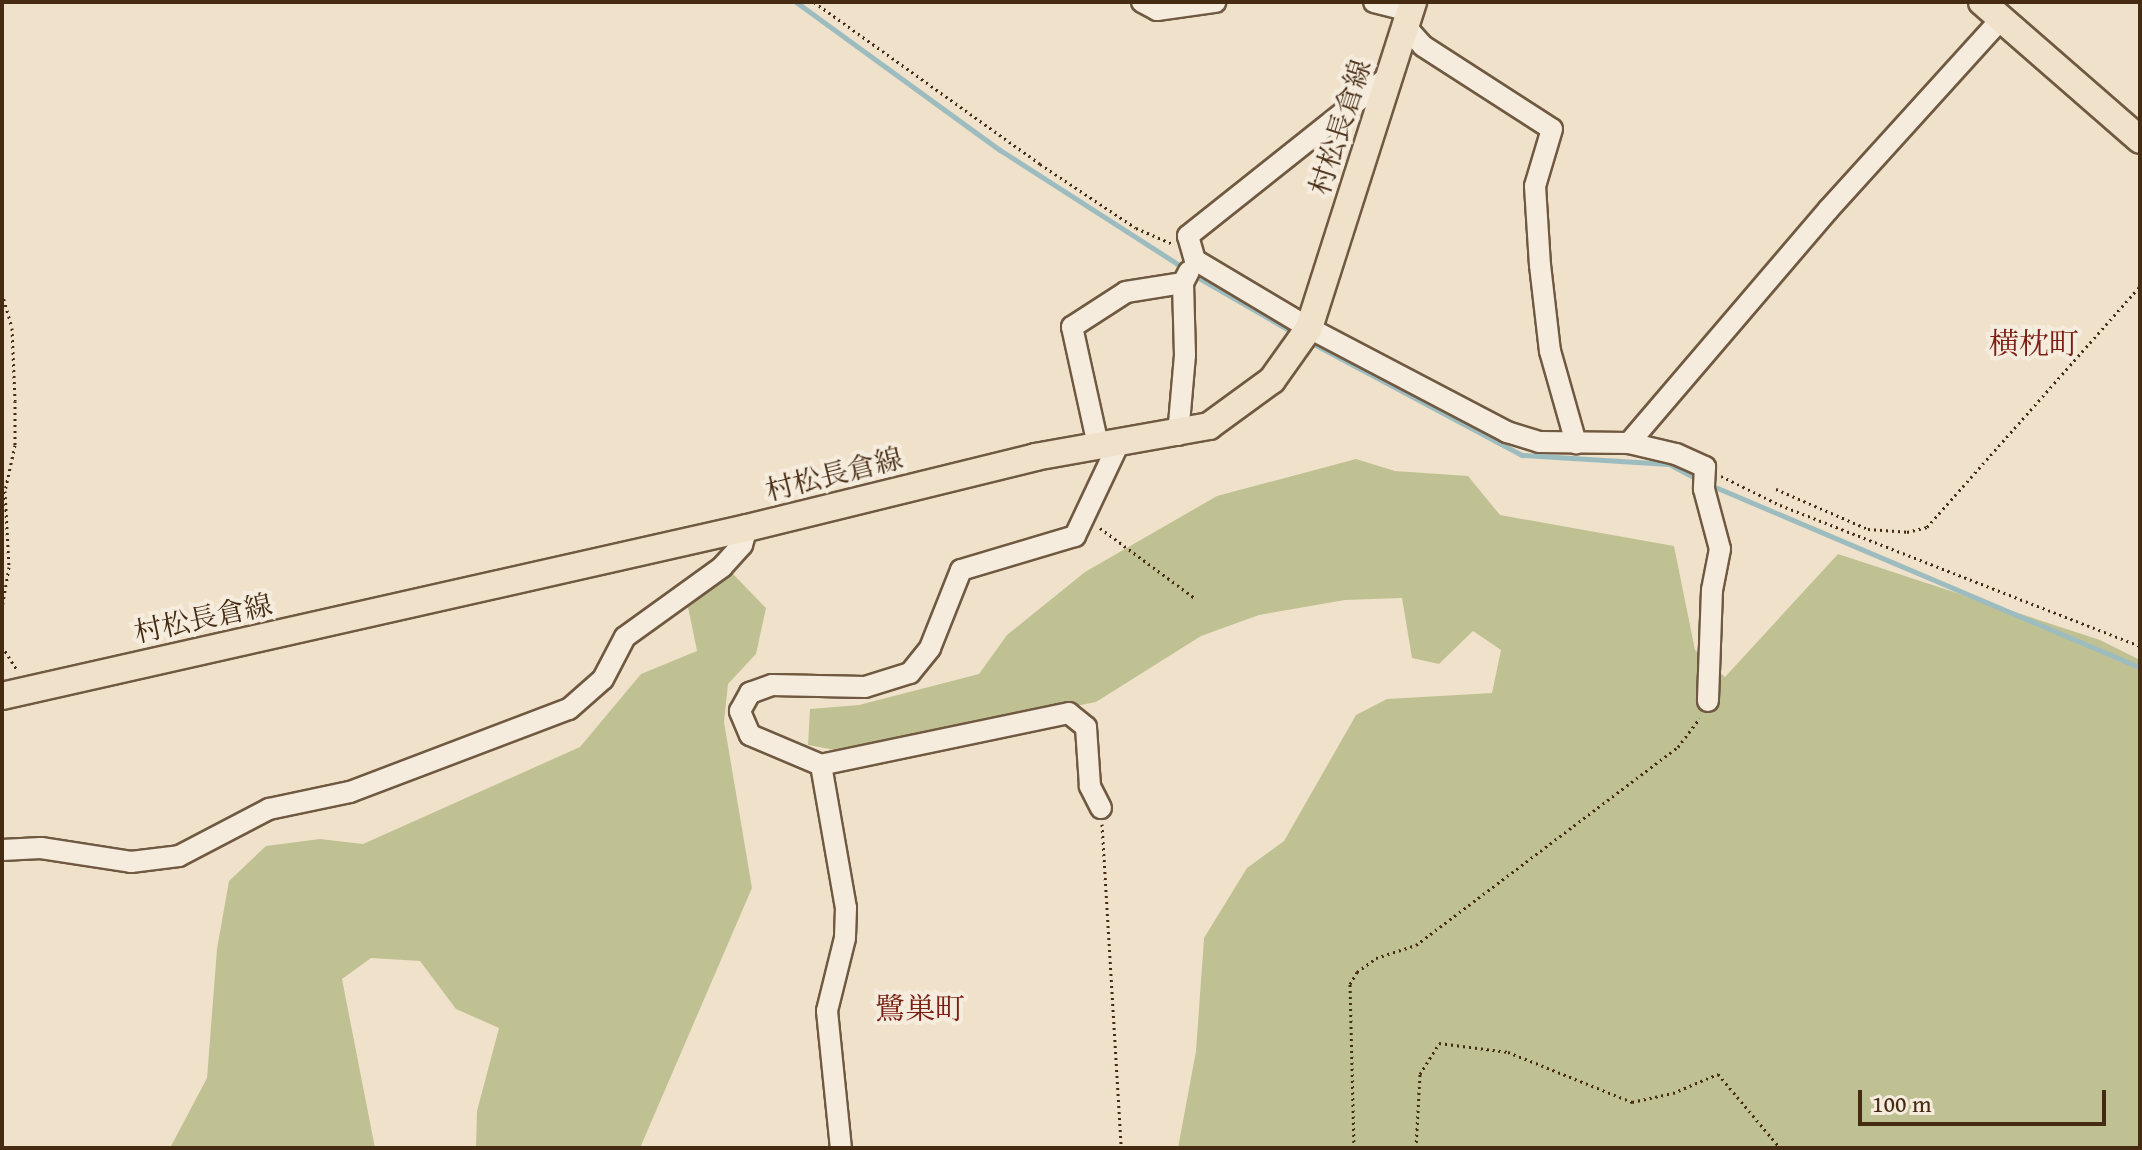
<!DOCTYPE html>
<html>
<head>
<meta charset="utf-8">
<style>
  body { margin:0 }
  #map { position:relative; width:2142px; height:1150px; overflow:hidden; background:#f0e2ca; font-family:"Gentium Book Plus","Noto Serif JP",serif }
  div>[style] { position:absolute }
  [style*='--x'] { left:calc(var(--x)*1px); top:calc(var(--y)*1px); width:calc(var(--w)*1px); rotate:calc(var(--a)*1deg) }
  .green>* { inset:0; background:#c0c192 }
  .stream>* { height:5px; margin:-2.5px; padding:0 2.5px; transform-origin:2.5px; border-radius:2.5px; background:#9dbcbf }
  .path>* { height:3px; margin-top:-1.5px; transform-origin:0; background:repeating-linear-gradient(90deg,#462b13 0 2px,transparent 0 6px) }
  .roads { filter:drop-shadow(2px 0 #705941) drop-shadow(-2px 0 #705941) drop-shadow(0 2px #705941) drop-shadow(0 -2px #705941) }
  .minor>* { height:20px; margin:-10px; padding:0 10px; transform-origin:10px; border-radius:10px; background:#f5ecdd }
  .major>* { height:26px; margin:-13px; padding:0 13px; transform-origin:13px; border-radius:13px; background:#f0e2ca }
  span { translate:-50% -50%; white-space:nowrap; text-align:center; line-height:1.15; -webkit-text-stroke:8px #f5ecdd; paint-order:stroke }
  .street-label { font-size:28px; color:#462b13 }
  .neighbourhood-label { font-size:30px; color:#7a1f14 }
  .frame { position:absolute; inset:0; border:4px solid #462b13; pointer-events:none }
  .scale { position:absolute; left:1858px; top:1090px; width:248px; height:36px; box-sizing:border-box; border:4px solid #462b13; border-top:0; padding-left:10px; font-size:24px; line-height:28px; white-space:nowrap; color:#462b13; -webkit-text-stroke:6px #f5ecdd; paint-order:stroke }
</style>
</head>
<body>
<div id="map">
  <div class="green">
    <i style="clip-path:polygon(1356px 459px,1395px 471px,1468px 476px,1500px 515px,1674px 546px,1695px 650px,1725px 677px,1838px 554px,2100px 640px,2140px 660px,2140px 1148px,1178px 1148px,1196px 1051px,1204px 938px,1247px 868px,1284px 841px,1356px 715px,1387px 699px,1492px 693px,1501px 650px,1473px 631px,1439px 664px,1412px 658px,1402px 598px,1345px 600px,1259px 615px,1201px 636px,1096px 702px,846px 752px,808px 745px,810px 709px,859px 705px,979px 674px,1007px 635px,1085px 572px,1217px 496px)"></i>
    <i style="clip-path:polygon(732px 573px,766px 608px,756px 654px,728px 684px,724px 722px,752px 888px,640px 1148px,476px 1148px,477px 1111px,499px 1028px,456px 1009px,420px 961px,371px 958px,342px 979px,375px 1148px,170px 1148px,207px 1078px,217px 949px,229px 881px,266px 846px,320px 839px,363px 844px,580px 747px,641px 674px,697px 651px,688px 607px)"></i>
  </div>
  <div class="stream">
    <i style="--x:796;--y:2;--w:252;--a:36"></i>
    <i style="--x:1000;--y:150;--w:219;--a:32.7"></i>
    <i style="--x:1192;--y:274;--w:118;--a:30"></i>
    <i style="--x:1310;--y:342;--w:240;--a:28.1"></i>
    <i style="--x:1522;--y:455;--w:147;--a:3.5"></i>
    <i style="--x:1669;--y:464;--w:34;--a:28"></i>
    <i style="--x:1708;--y:484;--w:469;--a:23"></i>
  </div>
  <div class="path">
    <i style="--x:814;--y:2;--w:278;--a:35.6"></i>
    <i style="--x:1040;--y:164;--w:115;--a:33.7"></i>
    <i style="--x:1136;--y:228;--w:40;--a:23.4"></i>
    <i style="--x:2;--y:293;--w:36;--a:74"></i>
    <i style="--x:12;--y:328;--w:73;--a:87.6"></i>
    <i style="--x:15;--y:401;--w:44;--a:90"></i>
    <i style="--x:15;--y:445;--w:47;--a:102.3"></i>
    <i style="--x:5;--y:491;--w:76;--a:87"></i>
    <i style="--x:9;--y:567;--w:42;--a:99.7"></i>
    <i style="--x:1721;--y:476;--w:66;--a:26.2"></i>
    <i style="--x:1780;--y:505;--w:387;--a:21.4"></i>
    <i style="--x:1776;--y:489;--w:100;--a:23.5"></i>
    <i style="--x:1868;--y:529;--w:39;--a:4"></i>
    <i style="--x:1907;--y:532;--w:21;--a:-14"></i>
    <i style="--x:1927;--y:527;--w:322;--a:-48.5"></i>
    <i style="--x:1100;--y:528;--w:119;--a:36.5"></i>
    <i style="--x:2;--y:646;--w:28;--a:58"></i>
    <i style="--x:1102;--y:824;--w:325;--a:86.6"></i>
    <i style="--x:1354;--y:1148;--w:164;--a:-91.4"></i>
    <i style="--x:1350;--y:984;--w:14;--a:-60"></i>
    <i style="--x:1357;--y:972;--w:24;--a:-36"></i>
    <i style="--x:1376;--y:958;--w:42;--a:-18"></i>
    <i style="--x:1416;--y:945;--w:328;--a:-37.1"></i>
    <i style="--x:1678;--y:747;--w:36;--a:-53"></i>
    <i style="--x:1416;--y:1148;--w:74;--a:-86.9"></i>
    <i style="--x:1420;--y:1074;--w:36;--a:-58"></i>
    <i style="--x:1439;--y:1043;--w:70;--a:7.4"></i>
    <i style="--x:1508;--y:1052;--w:134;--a:22"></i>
    <i style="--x:1632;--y:1102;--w:42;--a:-12.4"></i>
    <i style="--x:1673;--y:1093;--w:49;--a:-22.9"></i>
    <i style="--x:1718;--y:1074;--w:97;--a:50"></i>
  </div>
  <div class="roads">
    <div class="minor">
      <i style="--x:1142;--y:2;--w:17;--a:28"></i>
      <i style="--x:1157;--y:10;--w:59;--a:-7.9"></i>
      <i style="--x:1374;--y:2;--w:37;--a:14"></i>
      <i style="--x:1406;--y:27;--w:25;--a:48"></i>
      <i style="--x:1423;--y:46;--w:153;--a:32.8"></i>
      <i style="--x:1552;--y:129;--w:59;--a:106.6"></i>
      <i style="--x:1535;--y:186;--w:79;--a:86.4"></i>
      <i style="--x:1540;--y:265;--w:87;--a:83.4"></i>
      <i style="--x:1550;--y:351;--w:96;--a:74.2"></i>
      <i style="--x:1389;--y:76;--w:257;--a:141.5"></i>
      <i style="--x:1188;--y:236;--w:25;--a:74"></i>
      <i style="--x:1195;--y:260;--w:133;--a:30.8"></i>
      <i style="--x:1309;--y:328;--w:224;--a:27.7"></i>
      <i style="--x:1507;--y:432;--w:34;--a:17"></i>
      <i style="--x:1539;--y:442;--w:90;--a:0.6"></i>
      <i style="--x:1629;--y:443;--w:48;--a:13.2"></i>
      <i style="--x:1676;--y:454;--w:32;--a:24"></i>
      <i style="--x:1705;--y:467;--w:22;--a:93"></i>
      <i style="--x:1704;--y:489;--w:62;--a:75.1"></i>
      <i style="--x:1720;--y:549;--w:42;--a:101"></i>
      <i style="--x:1712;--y:590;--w:111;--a:92.1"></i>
      <i style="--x:1178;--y:435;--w:80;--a:-85"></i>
      <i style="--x:1185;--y:355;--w:72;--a:-91.6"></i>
      <i style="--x:1183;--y:283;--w:13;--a:-63"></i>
      <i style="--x:1629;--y:443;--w:306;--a:-49.5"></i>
      <i style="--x:1828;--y:210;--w:259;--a:-47.8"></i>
      <i style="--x:1098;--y:445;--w:121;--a:-102.4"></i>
      <i style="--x:1072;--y:327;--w:64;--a:-32.9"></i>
      <i style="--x:1126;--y:292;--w:58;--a:-9"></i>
      <i style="--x:821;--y:765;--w:145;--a:80.1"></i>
      <i style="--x:846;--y:908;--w:30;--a:92"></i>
      <i style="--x:845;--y:938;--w:75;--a:103.9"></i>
      <i style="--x:827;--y:1011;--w:138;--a:84.2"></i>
      <i style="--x:1101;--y:808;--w:25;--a:-117"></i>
      <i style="--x:1090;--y:786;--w:59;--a:-93.9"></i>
      <i style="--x:1086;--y:727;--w:22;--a:-141"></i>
      <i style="--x:1069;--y:713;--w:253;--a:168.2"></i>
      <i style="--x:821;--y:765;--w:77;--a:-157.1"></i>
      <i style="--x:750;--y:735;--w:26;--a:-113"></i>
      <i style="--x:740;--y:711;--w:21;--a:-61"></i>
      <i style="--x:750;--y:693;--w:23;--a:-20"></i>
      <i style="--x:772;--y:685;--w:93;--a:1.2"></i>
      <i style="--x:865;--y:687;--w:47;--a:-17.3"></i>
      <i style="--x:910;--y:673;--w:32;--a:-51"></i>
      <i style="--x:930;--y:648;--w:84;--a:-68.3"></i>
      <i style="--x:961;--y:570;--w:119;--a:-16.6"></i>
      <i style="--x:1075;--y:536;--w:103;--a:-64.7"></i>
      <i style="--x:2;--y:850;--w:39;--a:-3"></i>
      <i style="--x:41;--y:848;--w:91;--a:8.8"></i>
      <i style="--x:131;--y:862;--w:48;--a:-7.1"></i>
      <i style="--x:179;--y:856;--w:102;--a:-27.6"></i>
      <i style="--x:269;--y:809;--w:83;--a:-11.9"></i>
      <i style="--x:350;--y:792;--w:234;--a:-20.8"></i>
      <i style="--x:569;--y:709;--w:45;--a:-41.4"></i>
      <i style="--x:603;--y:679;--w:47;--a:-62.4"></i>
      <i style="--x:625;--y:637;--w:120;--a:-35.8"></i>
      <i style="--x:722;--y:567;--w:30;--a:-48"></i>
      <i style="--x:742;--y:545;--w:18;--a:-74"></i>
    </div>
    <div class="major">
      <i style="--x:1982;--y:2;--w:210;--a:41.1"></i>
      <i style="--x:2;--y:696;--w:764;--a:-12.71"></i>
      <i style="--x:747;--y:528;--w:297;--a:-13.8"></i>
      <i style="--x:1035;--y:457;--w:177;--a:-10.1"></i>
      <i style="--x:1209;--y:426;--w:78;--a:-36.1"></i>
      <i style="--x:1272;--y:380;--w:64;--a:-54.6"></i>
      <i style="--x:1309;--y:328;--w:342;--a:-72.3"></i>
    </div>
  </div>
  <div class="street-label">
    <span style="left:1340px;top:127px;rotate:-72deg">村松長倉線</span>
    <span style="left:834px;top:474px;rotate:-14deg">村松長倉線</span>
    <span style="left:203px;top:618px;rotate:-12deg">村松長倉線</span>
  </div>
  <div class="neighbourhood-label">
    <span style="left:2034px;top:343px">横枕町</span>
    <span style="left:920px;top:1008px">鷺巣町</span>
  </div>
  <div class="frame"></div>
  <div class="scale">100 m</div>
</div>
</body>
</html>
